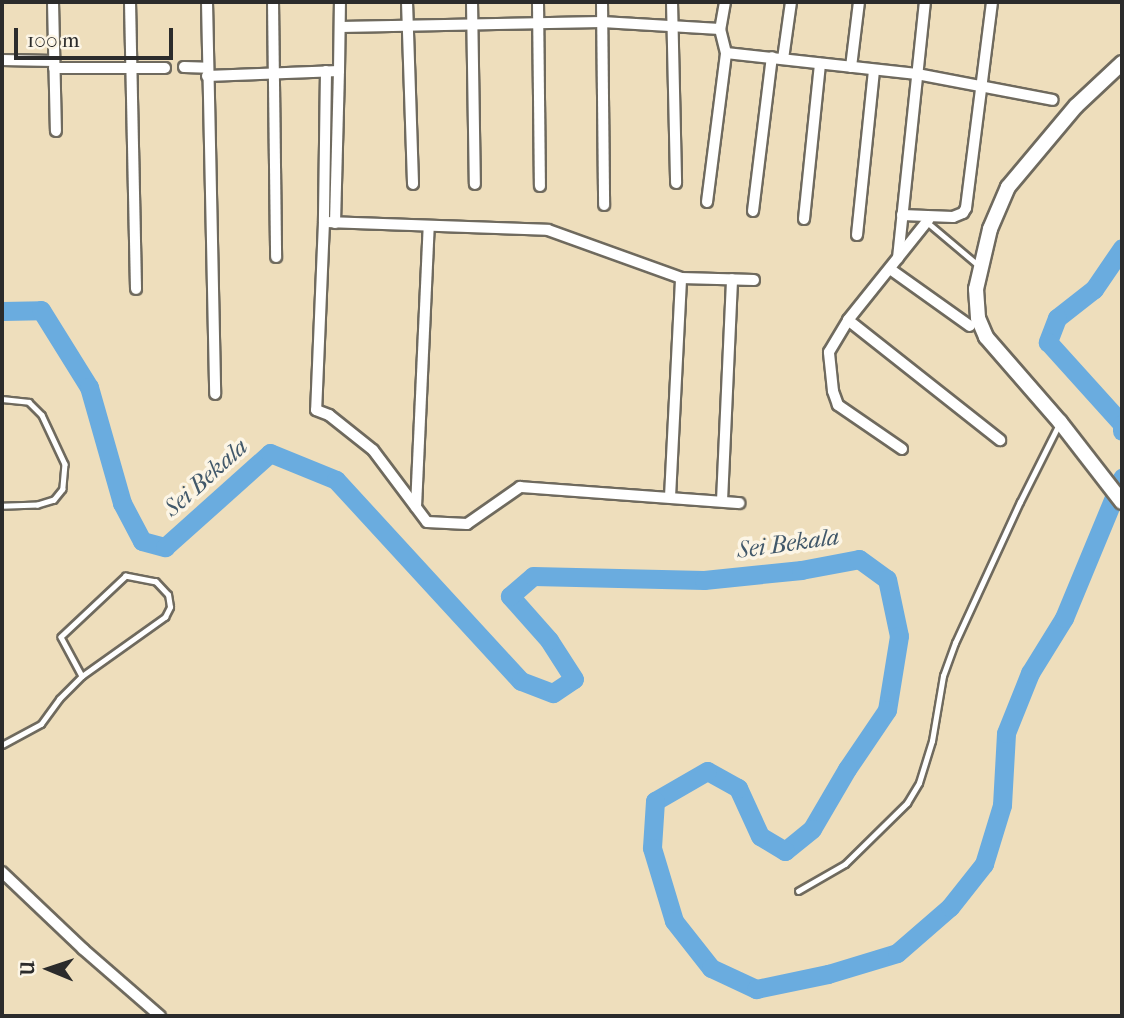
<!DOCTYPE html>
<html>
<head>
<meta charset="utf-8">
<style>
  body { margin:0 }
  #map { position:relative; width:1124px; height:1018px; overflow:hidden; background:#eedebc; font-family:"IM FELL French Canon",serif }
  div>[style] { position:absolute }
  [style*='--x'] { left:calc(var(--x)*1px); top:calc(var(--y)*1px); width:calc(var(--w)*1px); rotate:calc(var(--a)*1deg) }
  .river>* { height:19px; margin:-9.5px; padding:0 9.5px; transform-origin:9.5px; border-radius:9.5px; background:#6aacdf }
  .roads { filter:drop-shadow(2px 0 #6f6a5e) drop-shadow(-2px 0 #6f6a5e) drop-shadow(0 2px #6f6a5e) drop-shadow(0 -2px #6f6a5e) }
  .lane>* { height:4.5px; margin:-2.25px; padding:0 2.25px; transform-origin:2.25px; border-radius:2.25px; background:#fff }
  .street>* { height:10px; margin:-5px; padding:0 5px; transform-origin:5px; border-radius:5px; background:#fff }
  .secondary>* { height:14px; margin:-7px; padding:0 7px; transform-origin:7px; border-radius:7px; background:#fff }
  span { translate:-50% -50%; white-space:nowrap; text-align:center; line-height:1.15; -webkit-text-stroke:7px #fcf5e5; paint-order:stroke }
  .water-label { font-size:24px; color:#41586a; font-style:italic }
  .frame { position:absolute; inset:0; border:4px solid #2b2b2b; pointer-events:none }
  .north { position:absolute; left:14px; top:934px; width:70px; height:70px; -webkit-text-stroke:5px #fcf5e5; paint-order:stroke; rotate:272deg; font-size:19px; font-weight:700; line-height:28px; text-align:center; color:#2b2b2b }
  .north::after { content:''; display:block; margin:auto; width:24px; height:32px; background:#2b2b2b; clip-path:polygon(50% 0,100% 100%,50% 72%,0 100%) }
  .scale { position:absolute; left:14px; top:28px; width:159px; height:32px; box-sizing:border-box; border:4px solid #2b2b2b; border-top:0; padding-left:9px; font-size:21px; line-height:24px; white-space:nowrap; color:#2b2b2b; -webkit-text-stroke:5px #fcf5e5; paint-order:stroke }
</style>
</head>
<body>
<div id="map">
  <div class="river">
    <i style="--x:1122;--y:248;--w:50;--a:124.3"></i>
    <i style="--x:1094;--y:289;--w:47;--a:141.9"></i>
    <i style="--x:1057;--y:318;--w:26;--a:111"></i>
    <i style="--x:1048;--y:342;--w:110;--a:47.9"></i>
    <i style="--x:1122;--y:424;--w:7;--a:90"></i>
    <i style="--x:2;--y:311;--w:39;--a:-1"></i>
    <i style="--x:41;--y:310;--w:91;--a:58.1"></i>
    <i style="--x:89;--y:387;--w:121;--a:74.1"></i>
    <i style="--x:122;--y:503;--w:43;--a:62.2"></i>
    <i style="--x:142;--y:541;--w:24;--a:15"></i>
    <i style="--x:165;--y:547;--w:141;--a:-41.8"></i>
    <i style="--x:270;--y:453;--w:71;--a:22.2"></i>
    <i style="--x:336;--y:480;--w:273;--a:47.4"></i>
    <i style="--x:521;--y:681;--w:34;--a:21"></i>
    <i style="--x:553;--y:693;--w:25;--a:-34"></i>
    <i style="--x:574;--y:679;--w:46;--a:-122.7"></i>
    <i style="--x:549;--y:640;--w:59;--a:-131.6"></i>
    <i style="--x:510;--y:596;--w:30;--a:-41"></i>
    <i style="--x:533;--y:576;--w:171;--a:1.3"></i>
    <i style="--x:704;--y:580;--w:98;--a:-5.9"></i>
    <i style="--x:801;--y:570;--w:59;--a:-10.7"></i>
    <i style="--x:859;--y:559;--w:34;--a:36"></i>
    <i style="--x:887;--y:579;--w:58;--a:78.1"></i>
    <i style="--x:899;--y:636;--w:75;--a:99.2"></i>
    <i style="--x:887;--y:710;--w:71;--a:124.1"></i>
    <i style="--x:847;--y:769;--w:69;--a:120.3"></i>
    <i style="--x:812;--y:829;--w:35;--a:141"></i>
    <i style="--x:785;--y:851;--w:29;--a:-149"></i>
    <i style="--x:760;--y:836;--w:53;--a:-114.6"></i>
    <i style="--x:738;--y:788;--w:35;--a:-151"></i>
    <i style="--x:707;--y:771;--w:60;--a:150"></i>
    <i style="--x:655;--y:801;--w:47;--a:93.7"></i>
    <i style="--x:652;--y:848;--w:76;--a:73.2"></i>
    <i style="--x:674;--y:921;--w:60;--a:51.8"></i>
    <i style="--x:711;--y:968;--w:50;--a:25"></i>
    <i style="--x:756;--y:989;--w:74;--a:-11.8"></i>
    <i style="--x:828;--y:974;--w:72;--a:-16.9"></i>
    <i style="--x:897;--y:953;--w:70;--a:-41"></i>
    <i style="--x:950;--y:907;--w:55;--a:-51.7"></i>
    <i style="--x:984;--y:864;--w:62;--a:-73"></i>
    <i style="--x:1002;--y:805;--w:72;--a:-86.8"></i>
    <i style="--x:1006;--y:733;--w:65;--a:-68.2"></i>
    <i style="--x:1030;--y:673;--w:65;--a:-58.3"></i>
    <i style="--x:1064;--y:618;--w:152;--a:-67.5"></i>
  </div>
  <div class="roads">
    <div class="lane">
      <i style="--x:927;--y:222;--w:67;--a:40.1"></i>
      <i style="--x:2;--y:399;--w:27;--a:6"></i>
      <i style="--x:29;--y:402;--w:18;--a:45"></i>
      <i style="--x:42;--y:415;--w:54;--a:64.9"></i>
      <i style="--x:65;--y:464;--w:25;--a:95"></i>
      <i style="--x:63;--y:489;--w:14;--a:129"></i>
      <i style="--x:54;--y:500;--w:17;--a:163"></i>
      <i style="--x:38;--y:505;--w:36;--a:178"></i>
      <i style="--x:2;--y:745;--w:44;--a:-28.3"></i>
      <i style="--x:41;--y:724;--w:31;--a:-54"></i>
      <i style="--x:59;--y:699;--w:33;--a:-45"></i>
      <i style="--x:82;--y:676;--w:102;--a:-35.4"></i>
      <i style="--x:165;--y:617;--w:11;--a:-63"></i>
      <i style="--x:170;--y:607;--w:12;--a:-99"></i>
      <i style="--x:168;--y:595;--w:18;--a:-133"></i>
      <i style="--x:156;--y:582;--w:31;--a:-169"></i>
      <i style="--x:126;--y:576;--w:89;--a:136.8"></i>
      <i style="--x:61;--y:637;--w:44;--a:61.7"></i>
      <i style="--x:798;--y:891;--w:54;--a:-29.9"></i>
      <i style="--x:845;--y:864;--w:87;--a:-44.5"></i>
      <i style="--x:907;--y:803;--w:23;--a:-59"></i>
      <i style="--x:919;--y:783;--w:44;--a:-72.8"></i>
      <i style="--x:932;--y:741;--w:66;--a:-80.4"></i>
      <i style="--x:943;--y:676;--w:35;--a:-70"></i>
      <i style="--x:955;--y:643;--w:155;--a:-65.3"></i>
      <i style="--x:1020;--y:502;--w:87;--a:-63.4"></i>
    </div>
    <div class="street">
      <i style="--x:53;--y:2;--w:129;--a:88.7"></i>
      <i style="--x:130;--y:2;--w:287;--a:88.8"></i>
      <i style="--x:207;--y:2;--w:392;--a:88.8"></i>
      <i style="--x:273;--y:2;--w:255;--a:89.3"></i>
      <i style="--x:407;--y:2;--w:182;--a:88.1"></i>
      <i style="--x:472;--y:2;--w:182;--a:89.1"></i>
      <i style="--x:538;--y:2;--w:184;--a:89.4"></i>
      <i style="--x:602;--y:2;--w:203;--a:89.4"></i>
      <i style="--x:672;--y:2;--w:181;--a:88.7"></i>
      <i style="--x:725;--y:2;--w:27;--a:100"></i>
      <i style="--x:720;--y:29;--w:25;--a:76"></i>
      <i style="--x:726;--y:53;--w:192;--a:6.3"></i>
      <i style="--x:917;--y:74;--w:138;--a:10.8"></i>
      <i style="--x:340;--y:27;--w:262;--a:-1.1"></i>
      <i style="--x:602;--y:22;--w:118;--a:3.4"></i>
      <i style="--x:783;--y:59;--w:58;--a:-82"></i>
      <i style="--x:2;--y:60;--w:52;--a:1.1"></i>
      <i style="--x:184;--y:67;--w:24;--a:2"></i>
      <i style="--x:851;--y:67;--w:65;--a:-83"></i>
      <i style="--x:54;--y:68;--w:111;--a:0"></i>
      <i style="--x:326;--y:71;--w:151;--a:90.8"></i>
      <i style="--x:324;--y:222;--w:188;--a:92.4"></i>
      <i style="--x:316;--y:410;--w:14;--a:21"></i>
      <i style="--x:329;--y:415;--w:56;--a:38.5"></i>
      <i style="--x:373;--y:450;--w:90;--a:53.1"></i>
      <i style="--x:427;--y:522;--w:40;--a:2.9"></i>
      <i style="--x:467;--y:524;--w:65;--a:-34.9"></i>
      <i style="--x:520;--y:487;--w:220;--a:4.2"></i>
      <i style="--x:207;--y:76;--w:132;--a:-2.2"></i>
      <i style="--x:339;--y:71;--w:69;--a:-89.2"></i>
      <i style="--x:707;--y:202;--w:150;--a:-82.7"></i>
      <i style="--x:753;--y:211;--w:155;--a:-83"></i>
      <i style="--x:902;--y:215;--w:51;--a:2.2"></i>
      <i style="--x:953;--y:217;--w:11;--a:-22"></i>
      <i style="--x:963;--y:213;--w:6;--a:-59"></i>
      <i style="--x:966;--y:208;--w:208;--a:-82.8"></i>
      <i style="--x:804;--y:219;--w:156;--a:-84.1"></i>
      <i style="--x:324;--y:222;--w:224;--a:2"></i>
      <i style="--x:548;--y:230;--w:141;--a:19.8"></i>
      <i style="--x:681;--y:278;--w:73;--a:1.6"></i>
      <i style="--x:335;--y:223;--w:152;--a:-88.5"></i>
      <i style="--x:857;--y:235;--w:166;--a:-84.1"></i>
      <i style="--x:898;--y:258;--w:257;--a:-84"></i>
      <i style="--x:890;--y:269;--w:98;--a:35.5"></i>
      <i style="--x:848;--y:320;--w:194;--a:38.3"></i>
      <i style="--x:902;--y:449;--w:78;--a:-145.5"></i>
      <i style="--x:838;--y:405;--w:15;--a:-110"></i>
      <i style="--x:833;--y:391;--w:39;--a:-96"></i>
      <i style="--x:829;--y:352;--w:37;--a:-59"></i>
      <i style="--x:848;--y:320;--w:129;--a:-51.3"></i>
      <i style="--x:670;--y:497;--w:219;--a:-87.1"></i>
      <i style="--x:722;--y:501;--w:222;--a:-87.4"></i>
      <i style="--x:416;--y:507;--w:281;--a:-87.4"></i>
      <i style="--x:2;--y:872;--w:112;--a:43.5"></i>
      <i style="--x:83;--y:949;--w:102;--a:41"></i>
    </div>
    <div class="secondary">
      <i style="--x:1122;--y:63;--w:63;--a:136.9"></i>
      <i style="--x:1076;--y:106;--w:106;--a:130"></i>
      <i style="--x:1008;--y:187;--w:46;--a:113.2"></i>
      <i style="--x:990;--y:229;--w:62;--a:103.1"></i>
      <i style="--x:976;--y:289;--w:29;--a:86"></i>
      <i style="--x:978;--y:318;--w:21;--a:67"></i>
      <i style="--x:986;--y:337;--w:113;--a:49"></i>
      <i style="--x:1060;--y:422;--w:101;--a:52.2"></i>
    </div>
  </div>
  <div class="water-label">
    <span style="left:206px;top:478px;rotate:-42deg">Sei Bekala</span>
    <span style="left:788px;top:544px;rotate:-8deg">Sei Bekala</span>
  </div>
  <div class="frame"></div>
  <div class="north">U</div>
  <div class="scale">100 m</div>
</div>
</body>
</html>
